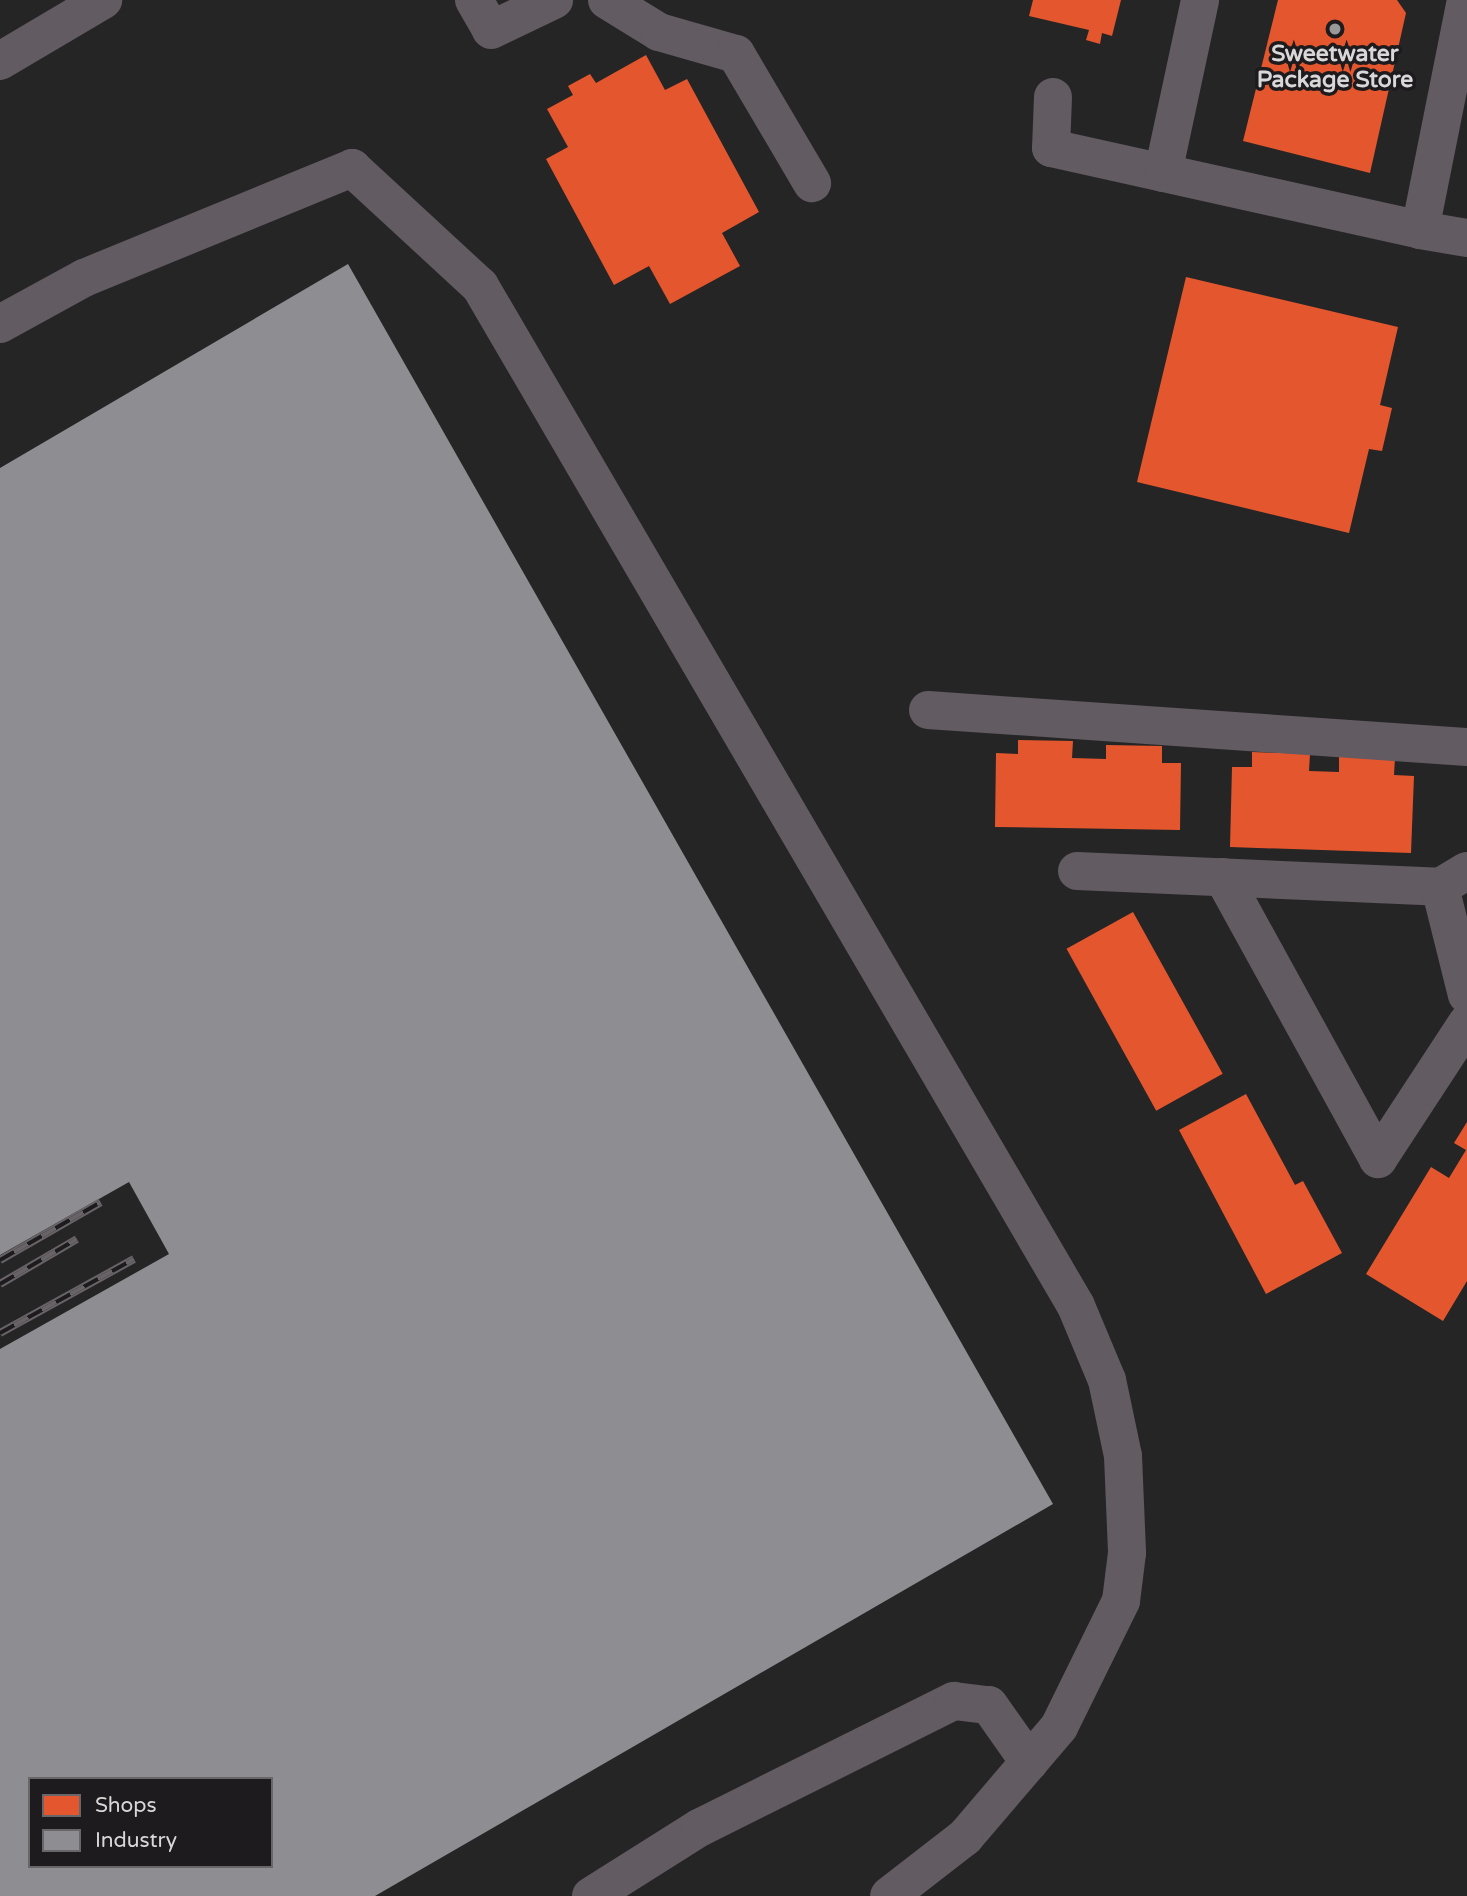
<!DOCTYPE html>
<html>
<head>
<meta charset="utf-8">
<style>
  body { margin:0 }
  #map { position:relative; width:1467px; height:1896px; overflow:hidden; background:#262526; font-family:"Varela Round",sans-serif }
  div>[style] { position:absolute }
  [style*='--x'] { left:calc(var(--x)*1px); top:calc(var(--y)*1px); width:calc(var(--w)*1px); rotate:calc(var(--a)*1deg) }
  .shops>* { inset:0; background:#e4572e; transform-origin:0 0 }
  .industry>* { inset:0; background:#8d8d92 }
  .minor>* { height:38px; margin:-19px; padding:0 19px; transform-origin:19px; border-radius:19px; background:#625b62 }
  .rail>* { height:8px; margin-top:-4px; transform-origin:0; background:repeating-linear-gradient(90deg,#1d1b1d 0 16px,#686367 0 32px); box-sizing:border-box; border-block:2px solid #686367 }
  .dots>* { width:19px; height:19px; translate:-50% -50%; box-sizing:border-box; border:4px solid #1d1b1d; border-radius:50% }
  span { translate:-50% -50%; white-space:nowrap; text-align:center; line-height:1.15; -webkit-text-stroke:7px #1d1b1d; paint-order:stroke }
  .poi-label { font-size:23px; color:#d9d7d8; font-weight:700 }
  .legend { position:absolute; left:28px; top:1777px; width:245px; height:91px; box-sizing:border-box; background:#1d1b1d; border:2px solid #686668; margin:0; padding:9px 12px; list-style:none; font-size:21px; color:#d9d7d8 }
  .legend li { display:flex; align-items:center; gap:14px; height:35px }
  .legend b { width:35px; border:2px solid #686668 }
</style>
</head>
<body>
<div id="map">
  <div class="shops">
    <i style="clip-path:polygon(1033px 0,1121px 0,1112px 36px,1102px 33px,1100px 44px,1086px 40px,1089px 30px,1029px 16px)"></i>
    <i style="clip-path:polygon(1278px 0,1397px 0,1406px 13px,1370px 173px,1243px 141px)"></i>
    <i style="clip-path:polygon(646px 55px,665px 90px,687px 79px,759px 212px,722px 233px,740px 266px,670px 304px,649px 266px,614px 285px,546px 159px,568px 147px,547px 109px,573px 95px,568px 86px,590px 74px,596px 83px)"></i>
    <i style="clip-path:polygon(1186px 277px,1398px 327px,1380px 405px,1392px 408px,1382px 451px,1369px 449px,1349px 533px,1137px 482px)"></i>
    <i style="clip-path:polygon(1018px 740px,1073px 741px,1072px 758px,1106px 759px,1106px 745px,1162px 746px,1162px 763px,1181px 763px,1180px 830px,995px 827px,996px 753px,1018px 754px)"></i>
    <i style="clip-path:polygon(1252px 752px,1310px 754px,1309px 771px,1339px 772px,1339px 756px,1395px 758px,1394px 775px,1414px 776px,1411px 853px,1230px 847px,1232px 767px,1252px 767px)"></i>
    <i style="left:1133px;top:912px;width:185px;height:76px;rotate:61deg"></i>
    <i style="clip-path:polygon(1246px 1094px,1295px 1185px,1303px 1181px,1342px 1253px,1266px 1294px,1179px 1130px)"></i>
    <i style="clip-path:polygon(1467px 1122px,1467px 1281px,1443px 1321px,1366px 1274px,1431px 1167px,1449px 1178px,1466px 1150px,1454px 1143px)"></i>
  </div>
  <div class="industry">
    <i style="clip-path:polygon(evenodd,348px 264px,1053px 1504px,375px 1896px,0 1896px,0 1349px,169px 1254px,129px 1182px,0 1255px,0 468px,348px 264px,30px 1779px,271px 1779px,271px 1866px,30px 1866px,30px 1779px)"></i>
  </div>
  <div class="minor">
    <i style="--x:474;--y:0;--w:34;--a:60"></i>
    <i style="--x:491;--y:30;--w:70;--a:-25.5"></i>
    <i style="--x:607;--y:0;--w:61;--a:31.6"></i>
    <i style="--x:659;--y:32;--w:80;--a:15.9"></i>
    <i style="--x:736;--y:54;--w:150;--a:59.5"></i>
    <i style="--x:0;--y:61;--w:120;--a:-30.6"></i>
    <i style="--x:1053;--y:97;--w:51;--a:92.2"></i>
    <i style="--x:1051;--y:148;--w:378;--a:12.5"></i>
    <i style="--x:1420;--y:230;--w:235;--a:-78.7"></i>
    <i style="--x:1163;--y:173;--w:177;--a:-77.9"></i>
    <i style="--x:1420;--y:230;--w:48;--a:9.7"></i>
    <i style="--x:0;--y:324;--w:96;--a:-28.7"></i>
    <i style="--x:84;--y:278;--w:290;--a:-22.3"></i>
    <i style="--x:352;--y:168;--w:174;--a:42.7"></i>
    <i style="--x:480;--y:286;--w:1181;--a:59.7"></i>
    <i style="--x:1076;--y:1306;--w:80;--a:67.3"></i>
    <i style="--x:1107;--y:1380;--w:78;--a:78.1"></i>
    <i style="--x:1123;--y:1456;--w:97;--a:87.6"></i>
    <i style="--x:1127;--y:1553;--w:48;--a:97.1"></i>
    <i style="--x:1121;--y:1601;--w:140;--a:116.2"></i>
    <i style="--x:1059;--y:1727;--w:145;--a:130.5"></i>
    <i style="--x:965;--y:1837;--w:96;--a:142.2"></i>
    <i style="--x:928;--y:710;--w:540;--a:3.93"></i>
    <i style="--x:1077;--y:871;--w:363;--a:2.5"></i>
    <i style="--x:1440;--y:887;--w:31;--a:-31"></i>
    <i style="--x:1223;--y:877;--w:322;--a:61.2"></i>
    <i style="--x:1378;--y:1159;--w:163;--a:-56.8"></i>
    <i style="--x:1440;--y:887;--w:111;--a:76"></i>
    <i style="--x:591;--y:1896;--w:128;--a:-32.2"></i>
    <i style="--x:699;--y:1828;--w:285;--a:-26.5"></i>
    <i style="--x:954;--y:1701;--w:35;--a:7"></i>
    <i style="--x:989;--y:1705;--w:70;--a:54.9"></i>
  </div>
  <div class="rail">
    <i style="--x:0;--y:1260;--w:116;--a:-29.9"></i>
    <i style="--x:0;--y:1284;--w:89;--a:-30.3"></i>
    <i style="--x:0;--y:1333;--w:153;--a:-28.9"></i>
  </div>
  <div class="dots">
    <i style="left:1335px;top:29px;background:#9a999a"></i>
  </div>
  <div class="poi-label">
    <span style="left:1335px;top:67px">Sweetwater<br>Package Store</span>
  </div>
  <ul class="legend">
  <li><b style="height:19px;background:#e4572e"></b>Shops</li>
  <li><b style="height:19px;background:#8d8d92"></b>Industry</li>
  </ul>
</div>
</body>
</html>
